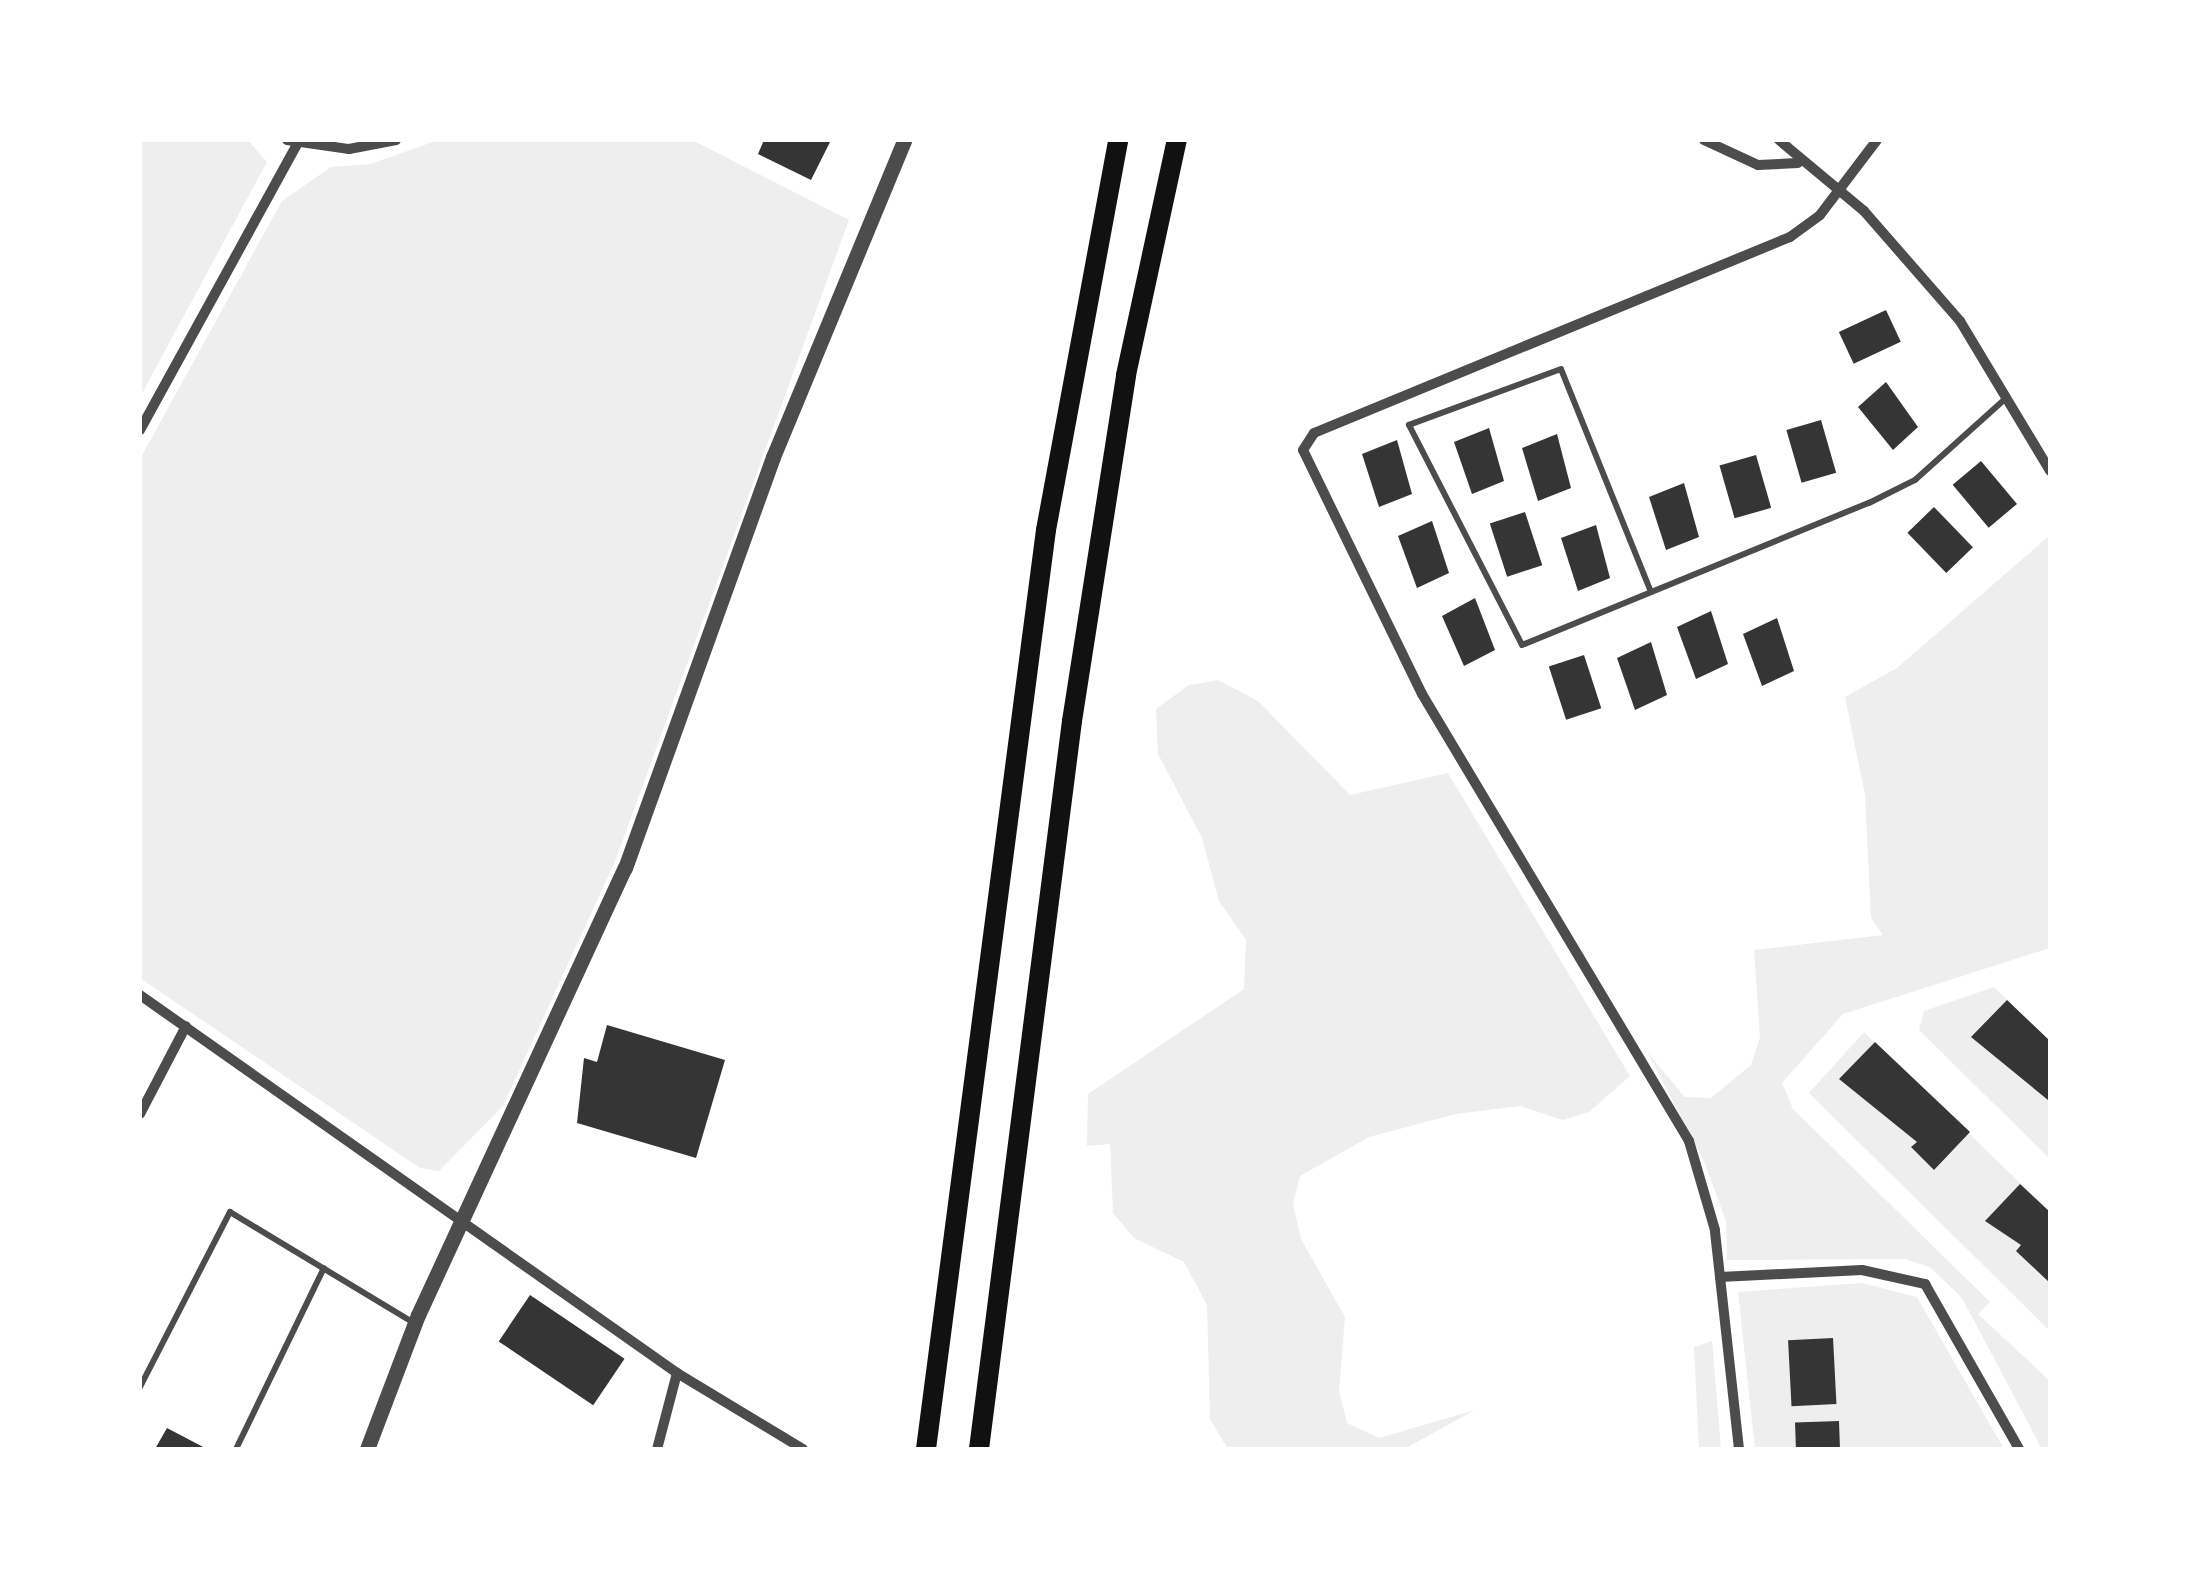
<!DOCTYPE html>
<html>
<head>
<meta charset="utf-8">
<style>
  body { margin:0 }
  #map { position:relative; width:2190px; height:1589px; overflow:hidden; background:#fff; font-family:Helvetica,sans-serif }
  div>[style] { position:absolute }
  [style*='--x'] { left:calc(var(--x)*1px); top:calc(var(--y)*1px); width:calc(var(--w)*1px); rotate:calc(var(--a)*1deg) }
  .green>* { inset:0; background:#eee }
  .building>* { inset:0; background:#353535; transform-origin:0 0 }
  .service>* { height:6px; margin:-3px; padding:0 3px; transform-origin:3px; border-radius:3px; background:#4c4c4c }
  .minor>* { height:10px; margin:-5px; padding:0 5px; transform-origin:5px; border-radius:5px; background:#4c4c4c }
  .tertiary>* { height:15px; margin:-7.5px; padding:0 7.5px; transform-origin:7.5px; border-radius:7.5px; background:#4c4c4c }
  .trunk>* { height:20px; margin:-10px; padding:0 10px; transform-origin:10px; border-radius:10px; background:#111 }
  span { translate:-50% -50%; white-space:nowrap; text-align:center; line-height:1.15; -webkit-text-stroke:9px #fff; paint-order:stroke }
  .frame { position:absolute; inset:0; border:142px solid #fff; pointer-events:none }
</style>
</head>
<body>
<div id="map">
  <div class="green">
    <i style="clip-path:polygon(140px 140px,248px 140px,267px 162px,140px 397px)"></i>
    <i style="clip-path:polygon(438px 140px,692px 140px,849px 220px,616px 859px,503px 1106px,439px 1171px,420px 1168px,140px 978px,140px 459px,282px 201px,331px 167px,371px 164px)"></i>
    <i style="clip-path:polygon(2050px 535px,2050px 948px,1843px 1014px,1782px 1083px,1793px 1109px,1990px 1302px,1978px 1314px,2050px 1381px,2050px 1449px,2042px 1449px,1962px 1298px,1930px 1267px,1904px 1259px,1727px 1260px,1726px 1221px,1703px 1159px,1647px 1052px,1685px 1097px,1711px 1098px,1751px 1065px,1760px 1037px,1754px 950px,1883px 935px,1871px 918px,1865px 795px,1845px 697px,1897px 668px)"></i>
    <i style="clip-path:polygon(1218px 680px,1258px 701px,1350px 795px,1448px 773px,1630px 1076px,1589px 1112px,1563px 1120px,1520px 1106px,1456px 1114px,1369px 1137px,1300px 1176px,1293px 1204px,1301px 1239px,1345px 1317px,1339px 1391px,1347px 1423px,1379px 1438px,1475px 1410px,1404px 1449px,1228px 1449px,1210px 1419px,1207px 1305px,1184px 1262px,1134px 1238px,1113px 1213px,1110px 1144px,1087px 1146px,1088px 1094px,1244px 989px,1246px 940px,1219px 901px,1202px 838px,1158px 754px,1156px 709px,1189px 685px)"></i>
    <i style="clip-path:polygon(1994px 987px,2050px 1041px,2050px 1159px,1919px 1030px,1924px 1011px)"></i>
    <i style="clip-path:polygon(1864px 1032px,2050px 1212px,2050px 1331px,1809px 1093px)"></i>
    <i style="clip-path:polygon(1862px 1283px,1917px 1297px,2004px 1449px,1755px 1449px,1738px 1292px)"></i>
    <i style="clip-path:polygon(1712px 1341px,1721px 1449px,1699px 1449px,1694px 1347px)"></i>
  </div>
  <div class="building">
    <i style="clip-path:polygon(764px 140px,831px 140px,811px 180px,758px 154px)"></i>
    <i style="left:1886px;top:310px;width:35px;height:52px;rotate:65deg"></i>
    <i style="clip-path:polygon(1886px 382px,1918px 427px,1893px 450px,1858px 407px)"></i>
    <i style="left:1821px;top:420px;width:55px;height:36px;rotate:74deg"></i>
    <i style="clip-path:polygon(1489px 428px,1504px 481px,1472px 494px,1454px 442px)"></i>
    <i style="clip-path:polygon(1557px 434px,1571px 488px,1538px 501px,1522px 448px)"></i>
    <i style="clip-path:polygon(1397px 440px,1412px 494px,1379px 507px,1362px 454px)"></i>
    <i style="left:1756px;top:455px;width:55px;height:38px;rotate:74deg"></i>
    <i style="left:1981px;top:461px;width:56px;height:37px;rotate:50deg"></i>
    <i style="clip-path:polygon(1684px 483px,1699px 537px,1666px 550px,1649px 497px)"></i>
    <i style="left:1934px;top:507px;width:56px;height:37px;rotate:46deg"></i>
    <i style="left:1525px;top:512px;width:56px;height:37px;rotate:72deg"></i>
    <i style="clip-path:polygon(1432px 521px,1449px 573px,1417px 588px,1398px 536px)"></i>
    <i style="clip-path:polygon(1596px 525px,1610px 578px,1578px 591px,1561px 538px)"></i>
    <i style="clip-path:polygon(1475px 598px,1495px 650px,1464px 666px,1442px 616px)"></i>
    <i style="clip-path:polygon(1711px 611px,1728px 664px,1696px 679px,1677px 627px)"></i>
    <i style="clip-path:polygon(1777px 618px,1794px 671px,1762px 686px,1743px 634px)"></i>
    <i style="clip-path:polygon(1651px 642px,1667px 695px,1635px 710px,1617px 658px)"></i>
    <i style="left:1584px;top:655px;width:56px;height:37px;rotate:72deg"></i>
    <i style="clip-path:polygon(2007px 1000px,2050px 1041px,2050px 1113px,2048px 1100px,1971px 1037px)"></i>
    <i style="clip-path:polygon(607px 1025px,725px 1060px,696px 1158px,577px 1123px,584px 1058px,597px 1062px)"></i>
    <i style="clip-path:polygon(1875px 1042px,1970px 1132px,1934px 1170px,1911px 1147px,1917px 1142px,1839px 1079px)"></i>
    <i style="clip-path:polygon(2020px 1184px,2050px 1212px,2050px 1283px,2016px 1251px,2021px 1245px,1985px 1221px)"></i>
    <i style="left:530px;top:1295px;width:114px;height:56px;rotate:34deg"></i>
    <i style="left:1833px;top:1338px;width:66px;height:45px;rotate:87deg"></i>
    <i style="left:1839px;top:1421px;width:28px;height:44px;rotate:88deg"></i>
    <i style="clip-path:polygon(167px 1428px,207px 1449px,155px 1449px)"></i>
  </div>
  <div class="service">
    <i style="--x:1651;--y:592;--w:240;--a:-112"></i>
    <i style="--x:1561;--y:369;--w:162;--a:159.8"></i>
    <i style="--x:1409;--y:425;--w:247;--a:62.8"></i>
    <i style="--x:1522;--y:645;--w:375;--a:-22.3"></i>
    <i style="--x:1869;--y:503;--w:51;--a:-26.6"></i>
    <i style="--x:1915;--y:480;--w:120;--a:-42"></i>
    <i style="--x:140;--y:1387;--w:197;--a:-62.8"></i>
    <i style="--x:230;--y:1212;--w:213;--a:31.1"></i>
    <i style="--x:236;--y:1449;--w:201;--a:-64.1"></i>
  </div>
  <div class="minor">
    <i style="--x:287;--y:140;--w:63;--a:8.3"></i>
    <i style="--x:349;--y:149;--w:48;--a:-10.8"></i>
    <i style="--x:1704;--y:140;--w:60;--a:24.8"></i>
    <i style="--x:1758;--y:165;--w:40;--a:-2.9"></i>
    <i style="--x:1779;--y:140;--w:111;--a:39.9"></i>
    <i style="--x:1864;--y:211;--w:146;--a:48.9"></i>
    <i style="--x:1960;--y:321;--w:175;--a:59"></i>
    <i style="--x:140;--y:430;--w:325;--a:-61.2"></i>
    <i style="--x:140;--y:995;--w:657;--a:35.14"></i>
    <i style="--x:677;--y:1373;--w:79;--a:104.7"></i>
    <i style="--x:140;--y:1114;--w:99;--a:-62.4"></i>
    <i style="--x:1720;--y:1277;--w:142;--a:-2.8"></i>
    <i style="--x:1862;--y:1270;--w:65;--a:12.5"></i>
    <i style="--x:1925;--y:1284;--w:190;--a:60.3"></i>
    <i style="--x:677;--y:1373;--w:147;--a:31.1"></i>
    <i style="--x:1739;--y:1449;--w:220;--a:-96.3"></i>
    <i style="--x:1715;--y:1230;--w:93;--a:-106.3"></i>
    <i style="--x:1689;--y:1141;--w:521;--a:-120.85"></i>
    <i style="--x:1422;--y:694;--w:271;--a:-116"></i>
    <i style="--x:1303;--y:450;--w:20;--a:-57"></i>
    <i style="--x:1314;--y:433;--w:515;--a:-22.38"></i>
    <i style="--x:1790;--y:237;--w:37;--a:-36"></i>
    <i style="--x:1820;--y:215;--w:94;--a:-52.8"></i>
  </div>
  <div class="tertiary">
    <i style="--x:367;--y:1449;--w:143;--a:-69.2"></i>
    <i style="--x:418;--y:1315;--w:493;--a:-65.2"></i>
    <i style="--x:625;--y:868;--w:437;--a:-70.2"></i>
    <i style="--x:773;--y:457;--w:343;--a:-67.5"></i>
  </div>
  <div class="trunk">
    <i style="--x:926;--y:1449;--w:927;--a:-82.56"></i>
    <i style="--x:1046;--y:530;--w:397;--a:-79.5"></i>
    <i style="--x:979;--y:1449;--w:734;--a:-82.72"></i>
    <i style="--x:1072;--y:721;--w:350;--a:-81.1"></i>
    <i style="--x:1126;--y:375;--w:240;--a:-77.8"></i>
  </div>
  <div class="frame"></div>
</div>
</body>
</html>
